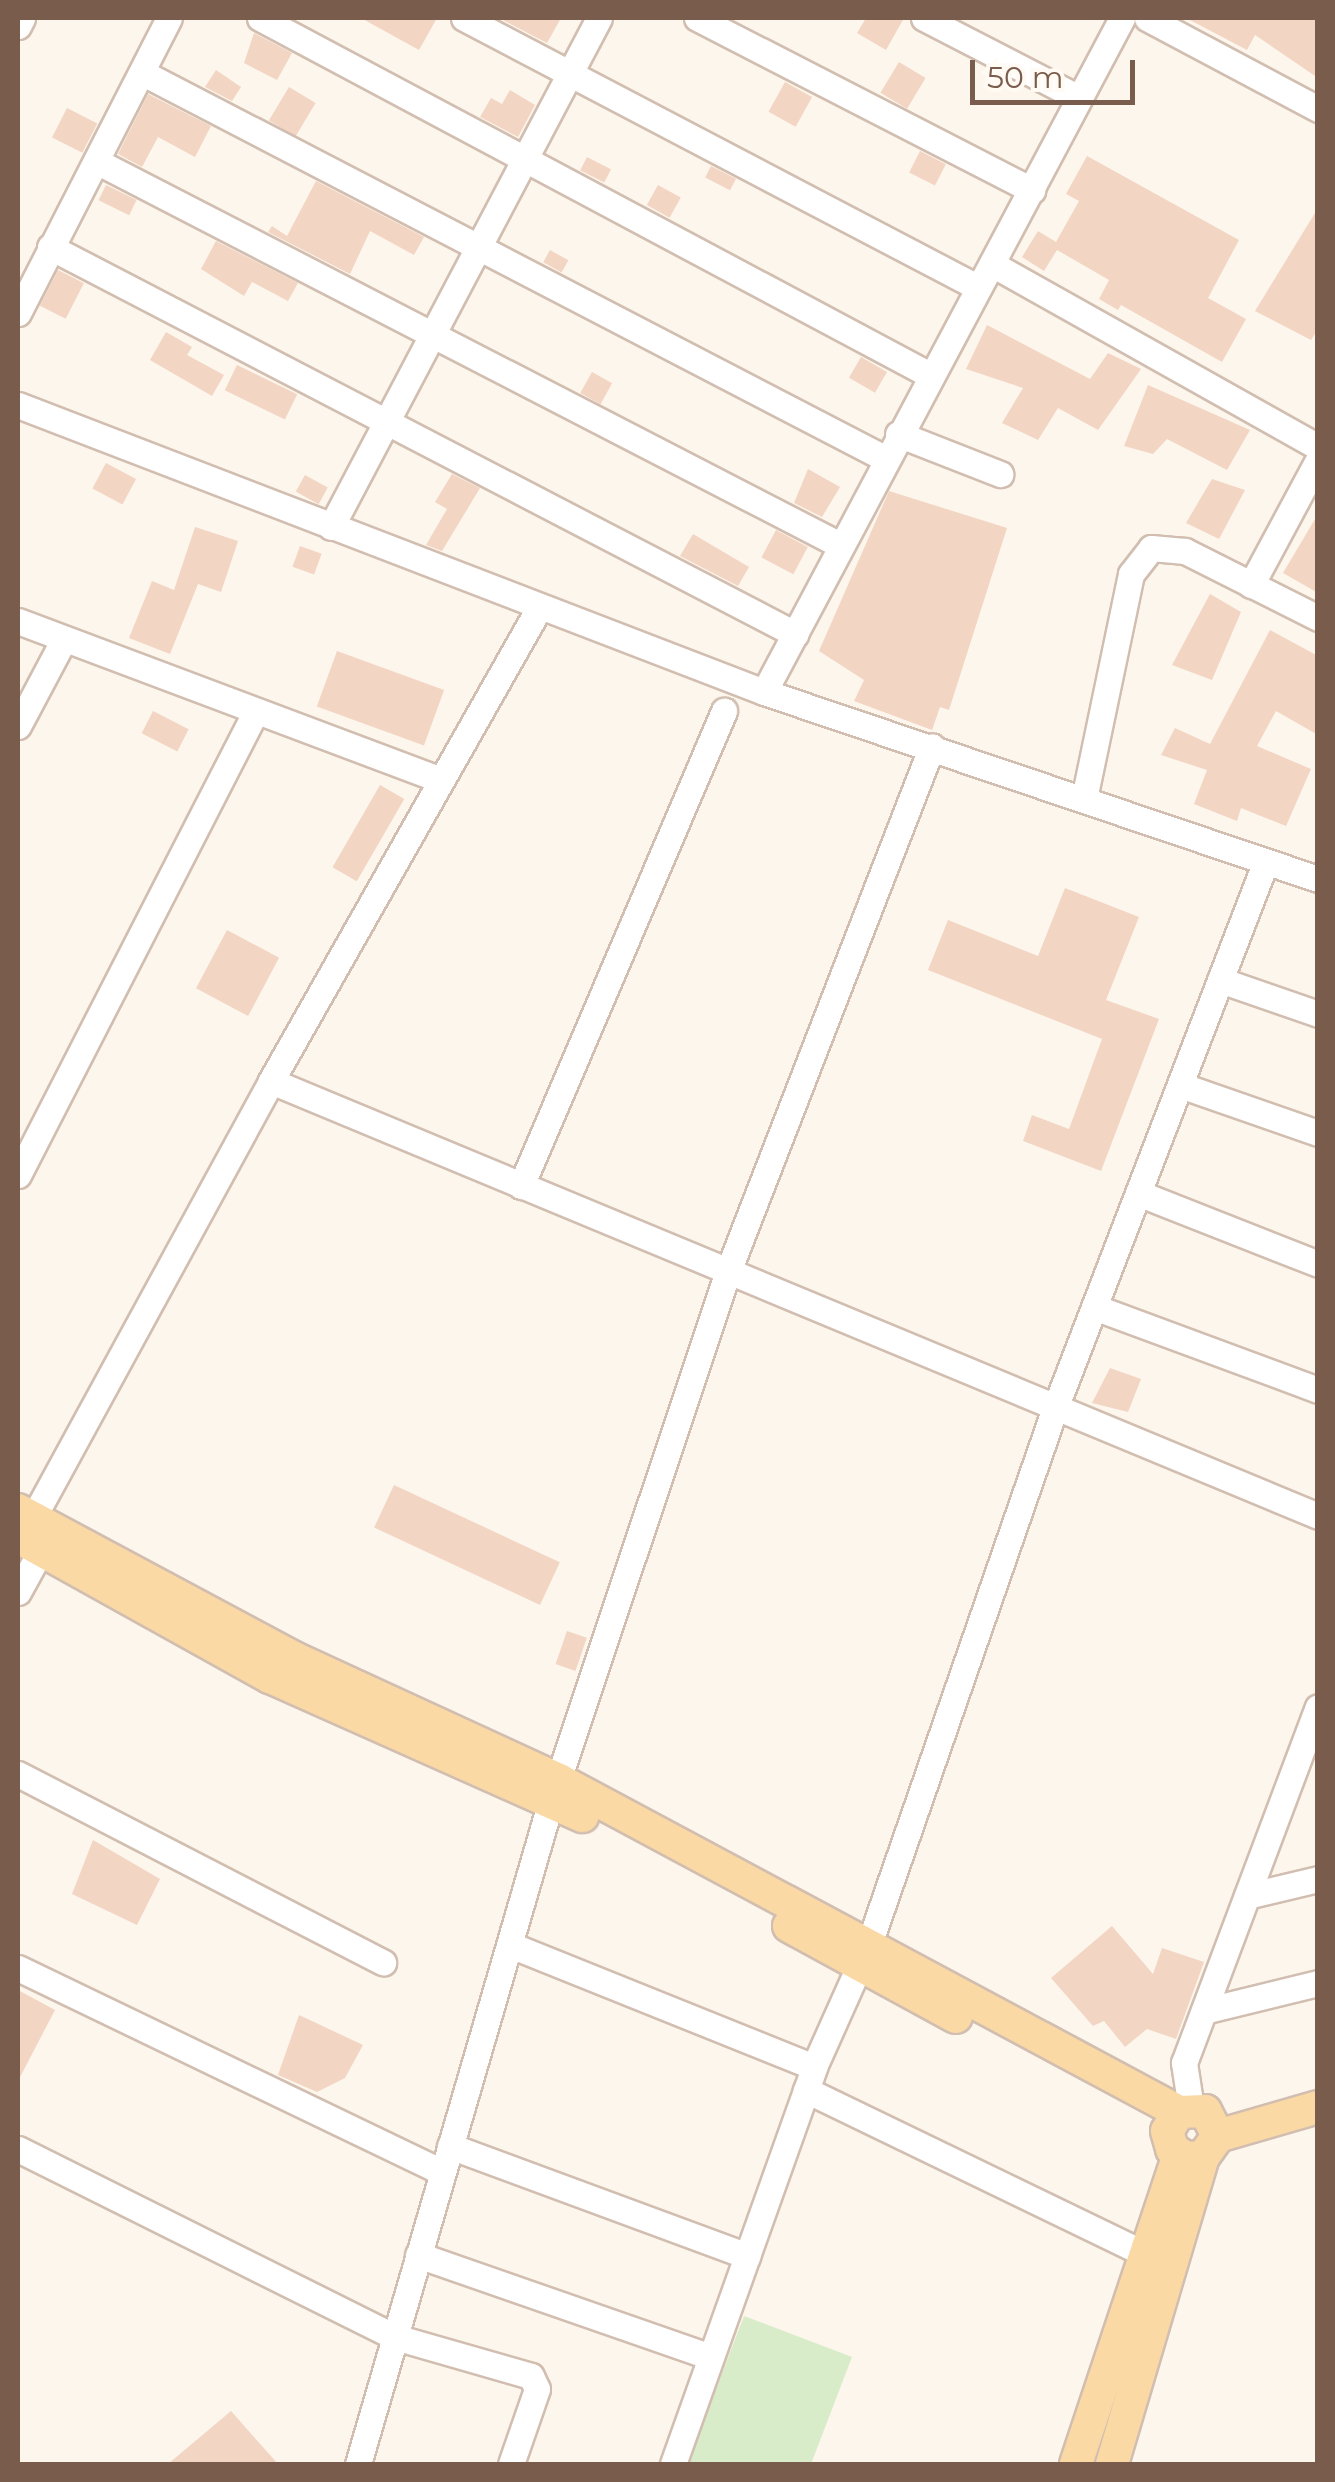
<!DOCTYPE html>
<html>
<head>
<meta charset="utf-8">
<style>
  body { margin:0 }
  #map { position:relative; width:1335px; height:2482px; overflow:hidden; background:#fdf6ec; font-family:Montserrat,sans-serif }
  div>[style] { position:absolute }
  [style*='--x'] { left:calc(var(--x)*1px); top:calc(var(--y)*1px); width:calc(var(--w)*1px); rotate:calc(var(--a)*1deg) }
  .green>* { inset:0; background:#d8ecc9 }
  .building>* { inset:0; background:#f3d5c3; transform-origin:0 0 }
  .roads { filter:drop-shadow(2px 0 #d1beb0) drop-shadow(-2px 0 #d1beb0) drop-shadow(0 2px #d1beb0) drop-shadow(0 -2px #d1beb0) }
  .minor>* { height:25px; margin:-12.5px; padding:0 12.5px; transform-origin:12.5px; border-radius:12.5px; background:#fff }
  .major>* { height:32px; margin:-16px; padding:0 16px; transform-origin:16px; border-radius:16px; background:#fbd9a5 }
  span { translate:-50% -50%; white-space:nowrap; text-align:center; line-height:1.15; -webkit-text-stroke:10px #fffaf3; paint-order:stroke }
  .frame { position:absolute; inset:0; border:20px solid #7a5c4d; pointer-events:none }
  .scale { position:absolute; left:970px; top:60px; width:165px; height:45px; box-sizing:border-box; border:5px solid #7a5c4d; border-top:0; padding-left:12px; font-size:30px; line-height:35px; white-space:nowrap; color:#7a5c4d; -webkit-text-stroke:8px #fffaf3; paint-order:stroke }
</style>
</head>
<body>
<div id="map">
  <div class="green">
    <i style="clip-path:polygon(744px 2316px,852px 2357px,811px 2464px,687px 2464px)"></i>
  </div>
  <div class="building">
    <i style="clip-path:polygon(361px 18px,437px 18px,419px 50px)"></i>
    <i style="clip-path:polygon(499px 18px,561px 18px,547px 43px)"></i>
    <i style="clip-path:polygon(866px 18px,904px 18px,886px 50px,857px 33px)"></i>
    <i style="clip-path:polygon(1186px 18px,1318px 18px,1318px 78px,1255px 35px,1247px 50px)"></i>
    <i style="clip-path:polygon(254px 33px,292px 53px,277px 80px,244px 63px)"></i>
    <i style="left:899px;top:62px;width:31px;height:36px;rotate:31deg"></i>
    <i style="clip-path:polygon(216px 70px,241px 87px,232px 101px,205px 87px)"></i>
    <i style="left:785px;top:82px;width:31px;height:34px;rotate:29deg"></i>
    <i style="left:289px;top:87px;width:31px;height:39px;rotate:31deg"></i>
    <i style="clip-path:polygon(510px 90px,535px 105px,518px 137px,480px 117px,491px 98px,502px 104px)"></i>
    <i style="clip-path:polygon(148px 94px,211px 126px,195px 157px,158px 137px,142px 167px,118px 154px)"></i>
    <i style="left:67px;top:108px;width:34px;height:33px;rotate:27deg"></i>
    <i style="left:920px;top:151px;width:29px;height:24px;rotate:27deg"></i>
    <i style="clip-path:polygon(1087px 156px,1239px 240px,1208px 298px,1246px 319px,1222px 362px,1121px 305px,1118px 310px,1099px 299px,1109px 280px,1057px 250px,1044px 271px,1022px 257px,1038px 231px,1056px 242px,1079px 201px,1066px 194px)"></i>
    <i style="left:587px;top:157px;width:27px;height:15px;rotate:27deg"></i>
    <i style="left:711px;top:166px;width:28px;height:13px;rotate:27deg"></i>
    <i style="clip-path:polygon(316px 181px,424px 237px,414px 255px,370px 231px,350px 274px,268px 232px,272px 226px,287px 236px)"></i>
    <i style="left:106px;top:185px;width:34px;height:17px;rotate:26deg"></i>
    <i style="left:658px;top:185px;width:26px;height:23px;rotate:29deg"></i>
    <i style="clip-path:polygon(1318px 208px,1318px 329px,1311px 340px,1255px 311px)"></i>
    <i style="clip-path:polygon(216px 241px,298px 283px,288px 301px,252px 282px,244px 296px,201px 269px)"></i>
    <i style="left:550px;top:250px;width:21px;height:14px;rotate:29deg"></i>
    <i style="left:58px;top:270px;width:29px;height:40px;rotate:27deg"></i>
    <i style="clip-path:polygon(987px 325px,1090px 379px,1108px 353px,1141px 369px,1098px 430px,1058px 408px,1038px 440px,1002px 423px,1023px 388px,966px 369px)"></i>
    <i style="clip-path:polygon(166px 332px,192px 347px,187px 355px,224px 375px,212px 396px,150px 360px)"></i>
    <i style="left:861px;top:357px;width:30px;height:24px;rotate:30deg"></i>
    <i style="left:237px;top:365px;width:67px;height:28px;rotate:26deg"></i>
    <i style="left:592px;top:372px;width:23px;height:24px;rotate:29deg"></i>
    <i style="clip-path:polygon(1148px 385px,1250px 430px,1227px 470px,1167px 439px,1153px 454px,1124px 446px)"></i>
    <i style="left:106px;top:463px;width:34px;height:29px;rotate:28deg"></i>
    <i style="clip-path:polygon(808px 469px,840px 487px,822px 517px,794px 503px)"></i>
    <i style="clip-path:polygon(452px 474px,480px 488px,442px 551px,426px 545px,447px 509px,435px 502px)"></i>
    <i style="left:305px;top:475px;width:26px;height:19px;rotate:29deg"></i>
    <i style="clip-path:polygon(1212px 479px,1245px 490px,1219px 539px,1186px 523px)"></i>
    <i style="clip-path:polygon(889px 491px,1007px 528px,949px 710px,940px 707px,932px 730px,854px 701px,864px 680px,819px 651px)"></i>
    <i style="clip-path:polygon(1318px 514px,1318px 593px,1283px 573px)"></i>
    <i style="clip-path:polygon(195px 527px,238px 541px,221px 592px,198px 584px,170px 654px,129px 638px,152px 581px,174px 590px)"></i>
    <i style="left:776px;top:530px;width:36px;height:31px;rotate:28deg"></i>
    <i style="clip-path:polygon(693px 534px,749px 567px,738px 586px,680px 556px)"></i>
    <i style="left:300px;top:546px;width:23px;height:22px;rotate:20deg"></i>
    <i style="clip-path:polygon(1210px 594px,1241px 612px,1212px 680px,1172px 665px)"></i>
    <i style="clip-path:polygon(1270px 630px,1318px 656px,1318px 735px,1276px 711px,1257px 746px,1311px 769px,1286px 826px,1241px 808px,1237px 821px,1194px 804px,1207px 770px,1161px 755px,1175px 728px,1210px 744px)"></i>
    <i style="left:337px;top:651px;width:114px;height:59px;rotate:20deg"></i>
    <i style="left:153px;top:711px;width:40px;height:25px;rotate:27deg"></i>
    <i style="left:380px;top:785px;width:28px;height:95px;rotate:30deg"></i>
    <i style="clip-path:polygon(1065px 888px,1139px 917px,1106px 1000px,1159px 1019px,1101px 1171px,1023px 1141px,1032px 1115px,1069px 1129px,1102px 1039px,928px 970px,948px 920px,1038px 956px)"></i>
    <i style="left:227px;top:930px;width:59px;height:66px;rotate:28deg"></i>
    <i style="clip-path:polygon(1110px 1368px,1141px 1379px,1128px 1412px,1092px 1403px)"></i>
    <i style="left:394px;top:1485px;width:183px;height:47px;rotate:25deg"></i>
    <i style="left:567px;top:1631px;width:21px;height:35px;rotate:19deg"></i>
    <i style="clip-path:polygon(93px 1840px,160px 1879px,137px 1925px,72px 1894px)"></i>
    <i style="clip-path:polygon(1112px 1926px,1153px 1974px,1162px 1948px,1204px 1962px,1176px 2039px,1147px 2029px,1125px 2047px,1104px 2021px,1093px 2026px,1051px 1978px)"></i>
    <i style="clip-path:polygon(18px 1990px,55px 2010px,18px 2081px)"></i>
    <i style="clip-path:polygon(299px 2015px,363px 2045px,345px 2078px,317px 2092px,278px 2075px)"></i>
    <i style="clip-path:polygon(231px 2411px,278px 2464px,168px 2464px)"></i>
  </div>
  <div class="roads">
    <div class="minor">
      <i style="--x:260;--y:18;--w:759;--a:28.05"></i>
      <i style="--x:464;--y:18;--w:581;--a:27.67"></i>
      <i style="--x:697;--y:18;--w:377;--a:27.2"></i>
      <i style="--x:924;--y:18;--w:174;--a:27.3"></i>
      <i style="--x:1147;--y:18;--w:194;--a:28"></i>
      <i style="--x:18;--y:26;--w:9;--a:-63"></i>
      <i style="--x:143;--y:73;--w:835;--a:27.45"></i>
      <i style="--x:96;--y:161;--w:837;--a:27.3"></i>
      <i style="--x:50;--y:247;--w:840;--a:27.45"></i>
      <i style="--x:992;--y:264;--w:374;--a:29.3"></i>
      <i style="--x:18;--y:313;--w:331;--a:-62.9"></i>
      <i style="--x:18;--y:405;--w:799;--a:21.04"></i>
      <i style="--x:764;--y:692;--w:585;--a:18.65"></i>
      <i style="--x:898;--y:434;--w:110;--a:21.4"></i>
      <i style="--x:331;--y:527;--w:575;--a:-62.23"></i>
      <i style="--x:1251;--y:585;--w:142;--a:-61.8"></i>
      <i style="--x:539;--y:608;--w:544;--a:119.54"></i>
      <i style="--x:271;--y:1081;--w:1134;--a:22.56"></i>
      <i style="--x:18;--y:621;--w:452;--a:20.6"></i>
      <i style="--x:764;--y:692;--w:763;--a:-62.02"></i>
      <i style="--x:18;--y:726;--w:98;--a:-62.1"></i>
      <i style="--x:1084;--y:799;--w:230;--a:-78.2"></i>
      <i style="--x:1131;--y:574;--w:33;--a:-52"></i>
      <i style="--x:1151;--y:548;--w:34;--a:5"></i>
      <i style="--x:1185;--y:551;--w:149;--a:26.7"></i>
      <i style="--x:1220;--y:980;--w:104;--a:19.1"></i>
      <i style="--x:1180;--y:1085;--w:146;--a:19.2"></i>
      <i style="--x:18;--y:1175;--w:521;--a:-62.85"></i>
      <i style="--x:521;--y:1186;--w:517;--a:-66.86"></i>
      <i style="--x:1138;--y:1193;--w:193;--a:21.5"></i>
      <i style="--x:1094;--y:1307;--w:239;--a:20.3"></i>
      <i style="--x:33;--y:1518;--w:498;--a:-61.4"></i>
      <i style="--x:18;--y:1592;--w:48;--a:-61.3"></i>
      <i style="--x:18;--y:1774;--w:411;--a:27.3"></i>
      <i style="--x:1247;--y:1896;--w:73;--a:-13.5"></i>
      <i style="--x:513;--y:1946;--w:324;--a:21.9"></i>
      <i style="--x:18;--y:1968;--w:470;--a:25.7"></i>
      <i style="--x:1204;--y:2011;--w:117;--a:-13.8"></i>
      <i style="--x:806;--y:2090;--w:377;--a:25.8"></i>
      <i style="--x:1191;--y:2108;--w:46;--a:-98.8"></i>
      <i style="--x:1184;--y:2063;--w:380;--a:-69.4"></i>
      <i style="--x:450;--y:2146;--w:317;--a:20.3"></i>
      <i style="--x:18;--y:2149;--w:421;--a:26.5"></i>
      <i style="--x:395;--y:2337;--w:141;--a:16"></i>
      <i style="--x:531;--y:2376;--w:14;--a:65"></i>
      <i style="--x:537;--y:2389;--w:79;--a:109.1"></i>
      <i style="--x:418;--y:2255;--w:310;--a:19.2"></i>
      <i style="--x:358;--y:2464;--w:691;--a:-73.77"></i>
      <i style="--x:551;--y:1801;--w:556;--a:-71.53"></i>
      <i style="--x:727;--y:1274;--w:566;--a:-68.78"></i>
      <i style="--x:673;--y:2464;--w:421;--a:-70.4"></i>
      <i style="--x:814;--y:2067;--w:135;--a:-65.9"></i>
      <i style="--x:869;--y:1944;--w:564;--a:-70.86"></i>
      <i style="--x:1054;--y:1411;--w:589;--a:-68.92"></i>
    </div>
    <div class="major">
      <i style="--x:18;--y:1510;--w:313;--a:28.2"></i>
      <i style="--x:294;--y:1658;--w:292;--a:24.7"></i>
      <i style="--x:559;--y:1780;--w:703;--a:28.17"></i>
      <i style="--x:18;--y:1537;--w:288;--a:29.1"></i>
      <i style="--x:270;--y:1677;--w:342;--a:24"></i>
      <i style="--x:789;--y:1926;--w:190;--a:28.6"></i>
      <i style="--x:1218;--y:2136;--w:104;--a:-16.2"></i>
      <i style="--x:1076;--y:2464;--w:326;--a:-71.6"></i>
      <i style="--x:1112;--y:2464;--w:320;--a:-73.5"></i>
      <i style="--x:1203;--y:2157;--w:26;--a:-54"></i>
      <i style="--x:1218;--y:2136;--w:28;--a:-117"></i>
      <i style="--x:1205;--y:2111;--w:26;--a:178"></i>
      <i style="--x:1179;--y:2112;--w:22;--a:122"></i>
      <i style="--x:1167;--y:2131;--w:19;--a:74"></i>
      <i style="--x:1172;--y:2149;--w:17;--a:33"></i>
      <i style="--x:1186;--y:2158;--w:17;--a:-3"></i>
    </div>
  </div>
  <div class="frame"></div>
  <div class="scale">50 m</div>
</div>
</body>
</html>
